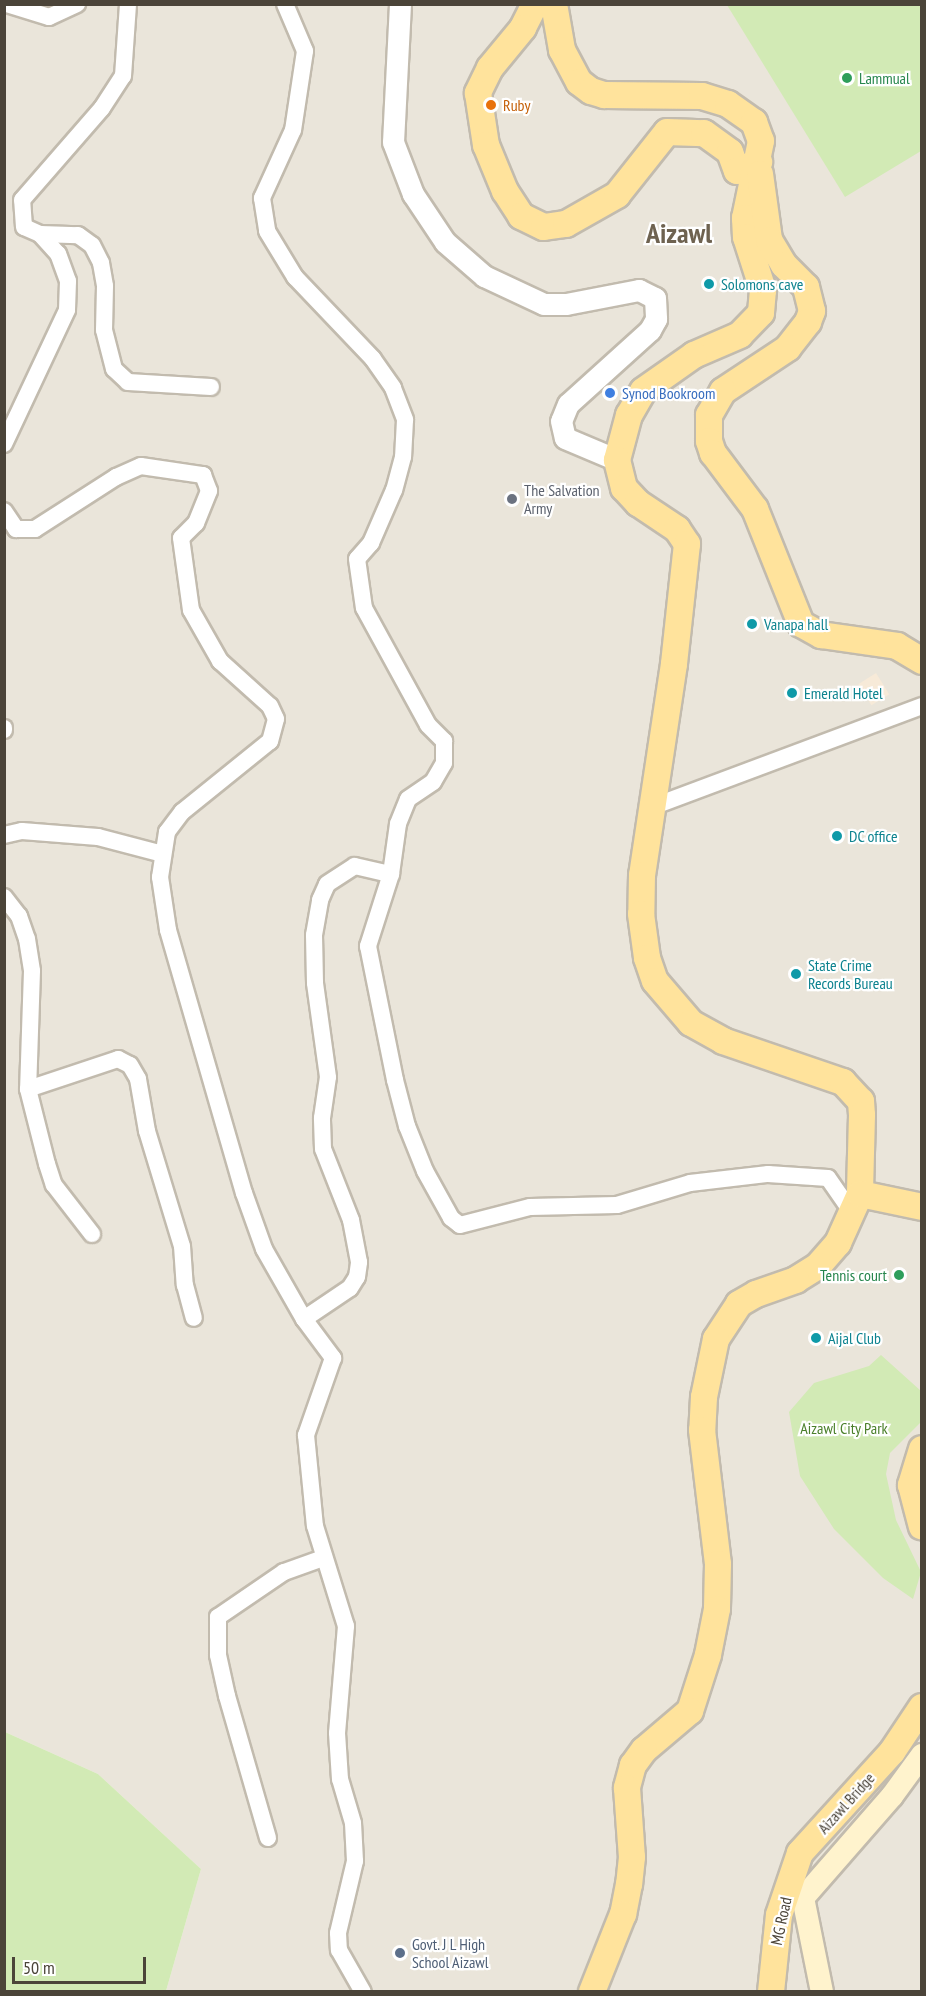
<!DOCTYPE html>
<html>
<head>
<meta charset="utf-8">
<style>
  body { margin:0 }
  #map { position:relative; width:926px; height:1996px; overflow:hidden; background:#f6f3ec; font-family:"PT Sans Narrow",sans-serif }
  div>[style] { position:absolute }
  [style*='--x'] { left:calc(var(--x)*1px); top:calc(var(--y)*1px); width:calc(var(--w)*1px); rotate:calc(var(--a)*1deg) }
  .residential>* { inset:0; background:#eae5da }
  .commercial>* { inset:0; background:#f7ead8; transform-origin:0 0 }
  .green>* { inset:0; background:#d2eab5 }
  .roads { filter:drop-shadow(2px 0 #c2bbae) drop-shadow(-2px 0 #c2bbae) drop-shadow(0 2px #c2bbae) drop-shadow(0 -2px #c2bbae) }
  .minor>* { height:16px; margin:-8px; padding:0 8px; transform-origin:8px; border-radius:8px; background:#fff }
  .tertiary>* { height:21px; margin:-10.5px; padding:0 10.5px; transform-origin:10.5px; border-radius:10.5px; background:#fff }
  .secondary>* { height:22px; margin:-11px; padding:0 11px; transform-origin:11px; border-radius:11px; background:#fff3cd }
  .primary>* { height:26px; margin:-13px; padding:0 13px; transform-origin:13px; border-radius:13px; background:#ffe39c }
  .dots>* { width:16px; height:16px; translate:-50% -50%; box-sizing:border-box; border:3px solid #fff; border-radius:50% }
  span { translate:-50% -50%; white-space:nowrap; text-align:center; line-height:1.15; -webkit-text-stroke:4.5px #fff; paint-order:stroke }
  .leisure-label { font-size:16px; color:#27864d }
  .left { translate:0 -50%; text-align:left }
  .right { translate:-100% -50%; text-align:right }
  .food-label { font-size:16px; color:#c56008 }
  .culture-label { font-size:16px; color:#0d838f }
  .shop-label { font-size:16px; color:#366cbe }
  .worship-label { font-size:16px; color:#5b616d }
  .park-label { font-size:16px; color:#4a7f2a }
  .street-label { font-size:16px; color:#4b4439 }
  .service-label { font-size:16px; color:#4e5e75 }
  .town-label { font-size:28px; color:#6e6250; font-weight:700 }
  .frame { position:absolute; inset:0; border:6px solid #4b4439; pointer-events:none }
  .scale { position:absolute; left:12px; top:1957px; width:134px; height:27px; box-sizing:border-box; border:3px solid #4b4439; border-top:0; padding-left:8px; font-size:18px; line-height:21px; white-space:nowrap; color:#4b4439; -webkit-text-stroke:4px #fff; paint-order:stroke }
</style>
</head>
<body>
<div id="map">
  <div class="residential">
    <i style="clip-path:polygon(5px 5px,921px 5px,921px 1991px,166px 1991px,201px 1869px,98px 1774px,5px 1732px)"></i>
  </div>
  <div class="commercial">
    <i style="left:876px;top:673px;width:25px;height:21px;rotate:58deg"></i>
  </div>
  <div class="green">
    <i style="clip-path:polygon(727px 5px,921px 5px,921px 151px,845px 197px)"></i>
    <i style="clip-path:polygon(881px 1355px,921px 1391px,921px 1422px,890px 1453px,886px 1474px,896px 1520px,921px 1572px,913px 1599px,883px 1578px,834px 1529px,800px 1476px,789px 1412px,814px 1383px,869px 1366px)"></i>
    <i style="clip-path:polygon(5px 1732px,98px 1774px,201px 1869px,166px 1991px,5px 1991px)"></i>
  </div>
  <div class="roads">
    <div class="minor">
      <i style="--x:7;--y:4;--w:44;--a:17.2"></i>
      <i style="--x:49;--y:17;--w:31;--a:-25"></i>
      <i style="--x:285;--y:4;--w:51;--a:66.9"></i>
      <i style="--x:305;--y:51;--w:80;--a:98.6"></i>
      <i style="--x:293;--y:130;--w:75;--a:114.5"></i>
      <i style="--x:262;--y:198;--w:33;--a:81"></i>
      <i style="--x:267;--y:231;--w:54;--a:58.7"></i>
      <i style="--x:295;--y:277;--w:113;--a:46.4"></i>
      <i style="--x:373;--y:359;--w:35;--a:55"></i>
      <i style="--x:393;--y:388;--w:34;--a:69"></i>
      <i style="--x:405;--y:420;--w:37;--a:93"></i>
      <i style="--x:403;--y:457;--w:34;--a:105"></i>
      <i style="--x:394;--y:490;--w:58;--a:113.5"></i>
      <i style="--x:371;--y:543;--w:21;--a:131"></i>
      <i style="--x:357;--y:559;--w:49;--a:81.9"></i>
      <i style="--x:364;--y:608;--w:133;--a:61.3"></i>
      <i style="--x:428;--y:725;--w:23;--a:45"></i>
      <i style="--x:444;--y:741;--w:22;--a:90"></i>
      <i style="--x:444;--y:763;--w:22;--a:120"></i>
      <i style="--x:433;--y:782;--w:30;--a:146"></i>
      <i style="--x:408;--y:799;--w:27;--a:112"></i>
      <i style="--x:398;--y:824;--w:50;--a:98"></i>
      <i style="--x:391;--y:874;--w:76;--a:107.7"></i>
      <i style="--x:368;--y:946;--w:137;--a:78.6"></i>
      <i style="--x:395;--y:1080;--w:48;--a:75.4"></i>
      <i style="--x:407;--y:1126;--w:48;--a:68.2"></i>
      <i style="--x:425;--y:1171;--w:54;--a:61"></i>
      <i style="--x:451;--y:1218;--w:11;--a:38"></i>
      <i style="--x:460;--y:1225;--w:72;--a:-14.4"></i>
      <i style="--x:530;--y:1207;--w:87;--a:-1.3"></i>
      <i style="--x:617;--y:1205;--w:76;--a:-16.8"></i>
      <i style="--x:690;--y:1183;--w:79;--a:-6.6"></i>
      <i style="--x:768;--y:1174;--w:60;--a:3.8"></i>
      <i style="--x:828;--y:1178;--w:44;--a:55.2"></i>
      <i style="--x:40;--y:234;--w:38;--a:2"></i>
      <i style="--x:78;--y:235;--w:17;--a:36"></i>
      <i style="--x:92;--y:245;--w:20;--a:63"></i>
      <i style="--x:101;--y:263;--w:23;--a:80"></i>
      <i style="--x:105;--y:286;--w:44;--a:91.3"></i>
      <i style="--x:104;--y:330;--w:40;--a:75.6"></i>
      <i style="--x:114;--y:369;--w:19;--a:43"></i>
      <i style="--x:128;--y:382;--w:83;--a:3.4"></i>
      <i style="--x:4;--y:444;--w:148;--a:-64.8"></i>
      <i style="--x:67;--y:310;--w:29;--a:-88"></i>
      <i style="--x:68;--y:281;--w:29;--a:-110"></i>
      <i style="--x:58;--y:254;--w:27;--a:-132"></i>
      <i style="--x:40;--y:234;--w:17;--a:-156"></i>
      <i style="--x:24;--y:227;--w:27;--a:-94"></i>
      <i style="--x:22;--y:200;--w:122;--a:-49"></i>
      <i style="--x:102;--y:108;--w:38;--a:-57"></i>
      <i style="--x:123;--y:76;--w:72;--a:-86"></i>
      <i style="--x:4;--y:511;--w:22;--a:56"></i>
      <i style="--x:16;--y:529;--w:19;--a:0"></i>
      <i style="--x:35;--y:529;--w:96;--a:-32.7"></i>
      <i style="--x:116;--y:477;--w:27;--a:-24"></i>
      <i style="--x:141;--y:466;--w:63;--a:8.3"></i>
      <i style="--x:203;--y:475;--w:17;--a:69"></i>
      <i style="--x:209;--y:491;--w:35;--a:112"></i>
      <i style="--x:196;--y:523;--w:21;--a:135"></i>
      <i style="--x:181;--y:538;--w:73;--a:82.1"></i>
      <i style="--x:191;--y:610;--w:59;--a:60.4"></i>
      <i style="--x:220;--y:661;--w:67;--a:42"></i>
      <i style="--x:270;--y:706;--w:14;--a:65"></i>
      <i style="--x:276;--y:719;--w:23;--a:105"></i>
      <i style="--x:270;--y:741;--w:113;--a:141.1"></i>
      <i style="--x:182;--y:812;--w:25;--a:127"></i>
      <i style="--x:167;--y:832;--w:46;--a:98.8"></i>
      <i style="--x:160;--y:877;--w:54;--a:81.4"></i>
      <i style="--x:168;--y:930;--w:274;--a:73.9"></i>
      <i style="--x:244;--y:1193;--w:59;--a:70.3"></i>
      <i style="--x:264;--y:1249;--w:81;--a:60.3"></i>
      <i style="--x:304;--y:1319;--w:49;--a:53.4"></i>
      <i style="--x:333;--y:1358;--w:82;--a:109.3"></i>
      <i style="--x:306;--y:1435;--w:91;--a:84.4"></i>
      <i style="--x:315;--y:1526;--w:105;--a:72.8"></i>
      <i style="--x:346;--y:1626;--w:107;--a:94.8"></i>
      <i style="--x:337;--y:1733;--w:46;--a:86.3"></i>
      <i style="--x:340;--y:1779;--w:46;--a:73.5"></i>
      <i style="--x:353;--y:1823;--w:38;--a:87"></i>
      <i style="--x:355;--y:1861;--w:74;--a:103.3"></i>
      <i style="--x:338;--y:1933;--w:17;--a:87"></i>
      <i style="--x:339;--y:1950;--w:48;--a:60.3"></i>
      <i style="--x:4;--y:728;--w:2;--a:90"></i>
      <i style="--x:652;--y:807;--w:288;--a:-20.5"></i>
      <i style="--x:4;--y:835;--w:18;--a:-13"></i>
      <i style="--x:22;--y:831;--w:76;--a:4.5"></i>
      <i style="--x:98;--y:837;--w:67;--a:14.7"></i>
      <i style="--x:4;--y:897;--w:24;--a:52"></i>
      <i style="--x:19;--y:916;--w:24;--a:71"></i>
      <i style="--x:27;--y:939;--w:32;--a:81"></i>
      <i style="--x:32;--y:971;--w:118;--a:91.9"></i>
      <i style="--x:28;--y:1089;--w:77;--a:75.8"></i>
      <i style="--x:47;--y:1164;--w:22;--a:72"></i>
      <i style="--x:54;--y:1185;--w:62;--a:52.2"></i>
      <i style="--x:28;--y:1089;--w:95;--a:-18.4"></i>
      <i style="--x:118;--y:1059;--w:13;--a:27"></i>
      <i style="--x:130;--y:1065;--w:16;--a:60"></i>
      <i style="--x:138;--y:1079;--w:53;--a:80.2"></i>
      <i style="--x:147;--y:1131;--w:120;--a:73.1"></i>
      <i style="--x:182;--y:1246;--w:39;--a:86"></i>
      <i style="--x:185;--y:1285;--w:34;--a:75"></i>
      <i style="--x:304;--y:1319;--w:55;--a:-34"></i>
      <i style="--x:350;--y:1288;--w:13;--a:-58"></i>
      <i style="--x:357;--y:1277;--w:15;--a:-82"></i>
      <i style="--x:359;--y:1262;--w:43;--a:-100.8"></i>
      <i style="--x:351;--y:1220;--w:76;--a:-111.5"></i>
      <i style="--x:323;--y:1149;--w:31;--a:-92"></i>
      <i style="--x:322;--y:1118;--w:41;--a:-81.7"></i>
      <i style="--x:328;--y:1077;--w:95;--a:-97.9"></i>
      <i style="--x:315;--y:983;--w:48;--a:-91.2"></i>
      <i style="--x:314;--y:935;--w:36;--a:-80"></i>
      <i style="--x:320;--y:900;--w:17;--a:-66"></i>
      <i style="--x:327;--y:884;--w:33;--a:-33"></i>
      <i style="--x:355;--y:866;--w:37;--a:13"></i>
      <i style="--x:268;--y:1838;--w:148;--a:-106.1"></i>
      <i style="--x:227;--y:1696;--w:42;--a:-102.4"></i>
      <i style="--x:218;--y:1655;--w:38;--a:-90"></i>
      <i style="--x:218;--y:1617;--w:80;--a:-34.3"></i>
      <i style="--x:284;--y:1572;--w:41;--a:-19.7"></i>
    </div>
    <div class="tertiary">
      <i style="--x:400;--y:4;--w:138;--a:92.9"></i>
      <i style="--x:393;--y:142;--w:56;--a:69"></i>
      <i style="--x:413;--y:194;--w:58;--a:56.3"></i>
      <i style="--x:445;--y:242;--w:52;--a:41.1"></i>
      <i style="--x:484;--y:276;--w:66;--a:25"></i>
      <i style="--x:544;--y:304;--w:22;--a:0"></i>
      <i style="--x:566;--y:304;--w:74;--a:-10.9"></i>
      <i style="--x:639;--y:290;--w:18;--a:27"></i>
      <i style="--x:655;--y:298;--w:21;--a:87"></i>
      <i style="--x:656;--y:319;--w:13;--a:119"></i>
      <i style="--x:650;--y:330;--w:110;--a:137.9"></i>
      <i style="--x:568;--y:404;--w:18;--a:112"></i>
      <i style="--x:561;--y:421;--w:17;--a:77"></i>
      <i style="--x:565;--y:438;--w:56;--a:22.9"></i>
    </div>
    <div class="secondary">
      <i style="--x:822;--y:1992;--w:96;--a:-101.4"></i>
      <i style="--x:803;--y:1898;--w:135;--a:-48.9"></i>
      <i style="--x:892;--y:1796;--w:51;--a:-53.8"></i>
    </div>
    <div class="primary">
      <i style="--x:535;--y:4;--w:27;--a:117"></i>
      <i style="--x:523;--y:28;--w:52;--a:129.5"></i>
      <i style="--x:490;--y:68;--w:28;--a:116"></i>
      <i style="--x:478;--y:93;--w:53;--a:81.3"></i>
      <i style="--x:486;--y:145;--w:50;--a:67.6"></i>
      <i style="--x:505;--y:191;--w:30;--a:57"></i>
      <i style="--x:521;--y:216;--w:25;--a:26"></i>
      <i style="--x:544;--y:227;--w:22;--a:-8"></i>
      <i style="--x:566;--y:224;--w:59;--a:-29.6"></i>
      <i style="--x:617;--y:195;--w:80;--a:-51.6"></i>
      <i style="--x:667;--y:132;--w:37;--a:2"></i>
      <i style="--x:704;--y:133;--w:32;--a:36"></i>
      <i style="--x:730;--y:152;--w:20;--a:70"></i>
      <i style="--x:737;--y:171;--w:24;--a:-22"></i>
      <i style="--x:554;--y:4;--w:47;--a:80.1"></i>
      <i style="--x:562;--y:50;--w:36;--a:62"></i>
      <i style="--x:579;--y:82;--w:15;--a:37"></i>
      <i style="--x:591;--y:91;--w:14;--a:17"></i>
      <i style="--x:604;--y:95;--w:98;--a:0.6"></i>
      <i style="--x:702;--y:96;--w:27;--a:17"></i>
      <i style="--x:728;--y:104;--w:32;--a:35"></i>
      <i style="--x:754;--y:122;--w:20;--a:70"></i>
      <i style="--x:761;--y:141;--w:79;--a:101.7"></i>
      <i style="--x:745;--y:218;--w:19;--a:87"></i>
      <i style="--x:746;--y:237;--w:56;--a:72.2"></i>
      <i style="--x:763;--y:290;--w:23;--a:95"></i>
      <i style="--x:761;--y:313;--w:30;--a:134"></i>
      <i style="--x:740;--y:335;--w:50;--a:156.5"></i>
      <i style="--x:694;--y:355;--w:62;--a:144.8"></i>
      <i style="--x:643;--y:391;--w:28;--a:120"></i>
      <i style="--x:629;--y:415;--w:47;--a:104.9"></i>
      <i style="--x:617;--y:460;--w:29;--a:76"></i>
      <i style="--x:624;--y:488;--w:21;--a:47"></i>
      <i style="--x:638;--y:503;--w:47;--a:33.7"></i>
      <i style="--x:677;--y:529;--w:18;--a:56"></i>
      <i style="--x:687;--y:544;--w:121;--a:96.2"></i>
      <i style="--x:674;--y:664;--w:213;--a:98.6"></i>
      <i style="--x:642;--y:875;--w:39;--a:91"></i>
      <i style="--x:641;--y:914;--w:44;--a:82.2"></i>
      <i style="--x:647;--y:958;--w:24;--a:71"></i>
      <i style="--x:655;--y:981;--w:55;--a:49.4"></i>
      <i style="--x:691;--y:1023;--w:37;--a:29"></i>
      <i style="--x:723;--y:1041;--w:127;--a:18.9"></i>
      <i style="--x:843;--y:1082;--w:26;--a:47"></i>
      <i style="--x:861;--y:1101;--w:14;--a:86"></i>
      <i style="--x:862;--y:1115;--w:79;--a:91.5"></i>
      <i style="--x:860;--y:1194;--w:54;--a:114.2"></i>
      <i style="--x:838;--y:1243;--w:30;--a:131"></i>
      <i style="--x:818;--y:1266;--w:26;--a:148"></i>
      <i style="--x:796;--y:1280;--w:42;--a:160.7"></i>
      <i style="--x:756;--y:1294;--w:20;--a:150"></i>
      <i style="--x:739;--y:1304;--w:42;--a:123.3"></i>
      <i style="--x:716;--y:1339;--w:59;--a:101.7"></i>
      <i style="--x:704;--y:1397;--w:33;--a:93"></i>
      <i style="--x:702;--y:1430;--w:135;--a:83.2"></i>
      <i style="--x:718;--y:1564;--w:45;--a:91.3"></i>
      <i style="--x:717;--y:1609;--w:47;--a:101.1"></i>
      <i style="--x:708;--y:1655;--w:59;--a:107.8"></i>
      <i style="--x:690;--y:1711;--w:60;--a:139.7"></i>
      <i style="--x:644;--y:1750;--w:19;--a:126"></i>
      <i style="--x:633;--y:1765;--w:24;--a:105"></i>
      <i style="--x:627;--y:1788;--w:69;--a:85.9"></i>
      <i style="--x:632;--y:1857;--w:27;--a:96"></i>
      <i style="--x:629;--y:1884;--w:31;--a:101"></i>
      <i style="--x:623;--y:1914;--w:84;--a:111.7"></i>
      <i style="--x:760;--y:174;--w:67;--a:82.2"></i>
      <i style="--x:769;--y:240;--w:29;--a:59"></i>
      <i style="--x:784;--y:265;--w:31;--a:45"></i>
      <i style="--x:806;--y:287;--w:25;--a:76"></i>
      <i style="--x:812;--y:311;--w:12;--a:110"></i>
      <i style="--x:808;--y:322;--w:33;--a:128"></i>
      <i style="--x:788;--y:348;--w:78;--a:146.5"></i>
      <i style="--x:723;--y:391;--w:28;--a:120"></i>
      <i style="--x:709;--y:415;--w:26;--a:90"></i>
      <i style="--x:709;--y:441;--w:13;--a:72"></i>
      <i style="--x:713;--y:453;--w:70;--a:53.1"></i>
      <i style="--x:755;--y:509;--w:124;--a:68.2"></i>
      <i style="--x:801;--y:624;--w:23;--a:29"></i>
      <i style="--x:821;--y:635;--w:77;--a:8.2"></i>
      <i style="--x:897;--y:646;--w:29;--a:31"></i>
      <i style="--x:860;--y:1194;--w:63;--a:11.8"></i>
      <i style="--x:922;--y:1449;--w:38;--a:107"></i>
      <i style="--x:911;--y:1485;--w:43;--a:75.3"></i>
      <i style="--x:771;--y:1992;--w:77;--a:-84.1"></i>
      <i style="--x:779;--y:1915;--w:65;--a:-71.3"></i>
      <i style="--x:800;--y:1853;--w:137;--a:-47.7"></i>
      <i style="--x:892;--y:1752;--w:54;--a:-56.3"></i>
    </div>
  </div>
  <div class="dots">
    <i style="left:847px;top:78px;background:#2e9e5b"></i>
    <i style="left:491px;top:105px;background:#e8710a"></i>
    <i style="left:709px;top:284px;background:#0f9aa8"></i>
    <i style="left:610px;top:393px;background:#3f7fe0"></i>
    <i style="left:512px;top:499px;background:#6b7280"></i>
    <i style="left:752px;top:624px;background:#0f9aa8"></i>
    <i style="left:792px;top:693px;background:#0f9aa8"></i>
    <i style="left:837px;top:836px;background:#0f9aa8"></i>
    <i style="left:796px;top:974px;background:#0f9aa8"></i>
    <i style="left:899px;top:1275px;background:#2e9e5b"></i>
    <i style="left:816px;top:1338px;background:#0f9aa8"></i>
    <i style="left:400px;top:1953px;background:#5c6f8a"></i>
  </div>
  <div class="leisure-label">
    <span class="left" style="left:859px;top:78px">Lammual</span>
    <span class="right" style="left:887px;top:1275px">Tennis court</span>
  </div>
  <div class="food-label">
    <span class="left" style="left:503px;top:105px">Ruby</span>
  </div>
  <div class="culture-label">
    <span class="left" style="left:721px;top:284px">Solomons cave</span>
    <span class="left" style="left:764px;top:624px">Vanapa hall</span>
    <span class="left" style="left:804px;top:693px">Emerald Hotel</span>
    <span class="left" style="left:849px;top:836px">DC office</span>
    <span class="left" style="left:808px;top:974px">State Crime<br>Records Bureau</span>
    <span class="left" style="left:828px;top:1338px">Aijal Club</span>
  </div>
  <div class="shop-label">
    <span class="left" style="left:622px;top:393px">Synod Bookroom</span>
  </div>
  <div class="worship-label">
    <span class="left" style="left:524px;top:499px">The Salvation<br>Army</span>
  </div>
  <div class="park-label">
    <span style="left:844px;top:1428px">Aizawl City Park</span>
  </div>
  <div class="street-label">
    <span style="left:846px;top:1803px;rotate:-48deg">Aizawl Bridge</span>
    <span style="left:781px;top:1921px;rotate:-78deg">MG Road</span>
  </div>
  <div class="service-label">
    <span class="left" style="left:412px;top:1953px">Govt. J L High<br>School Aizawl</span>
  </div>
  <div class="town-label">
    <span style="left:679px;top:233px">Aizawl</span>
  </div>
  <div class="frame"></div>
  <div class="scale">50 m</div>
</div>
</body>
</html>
